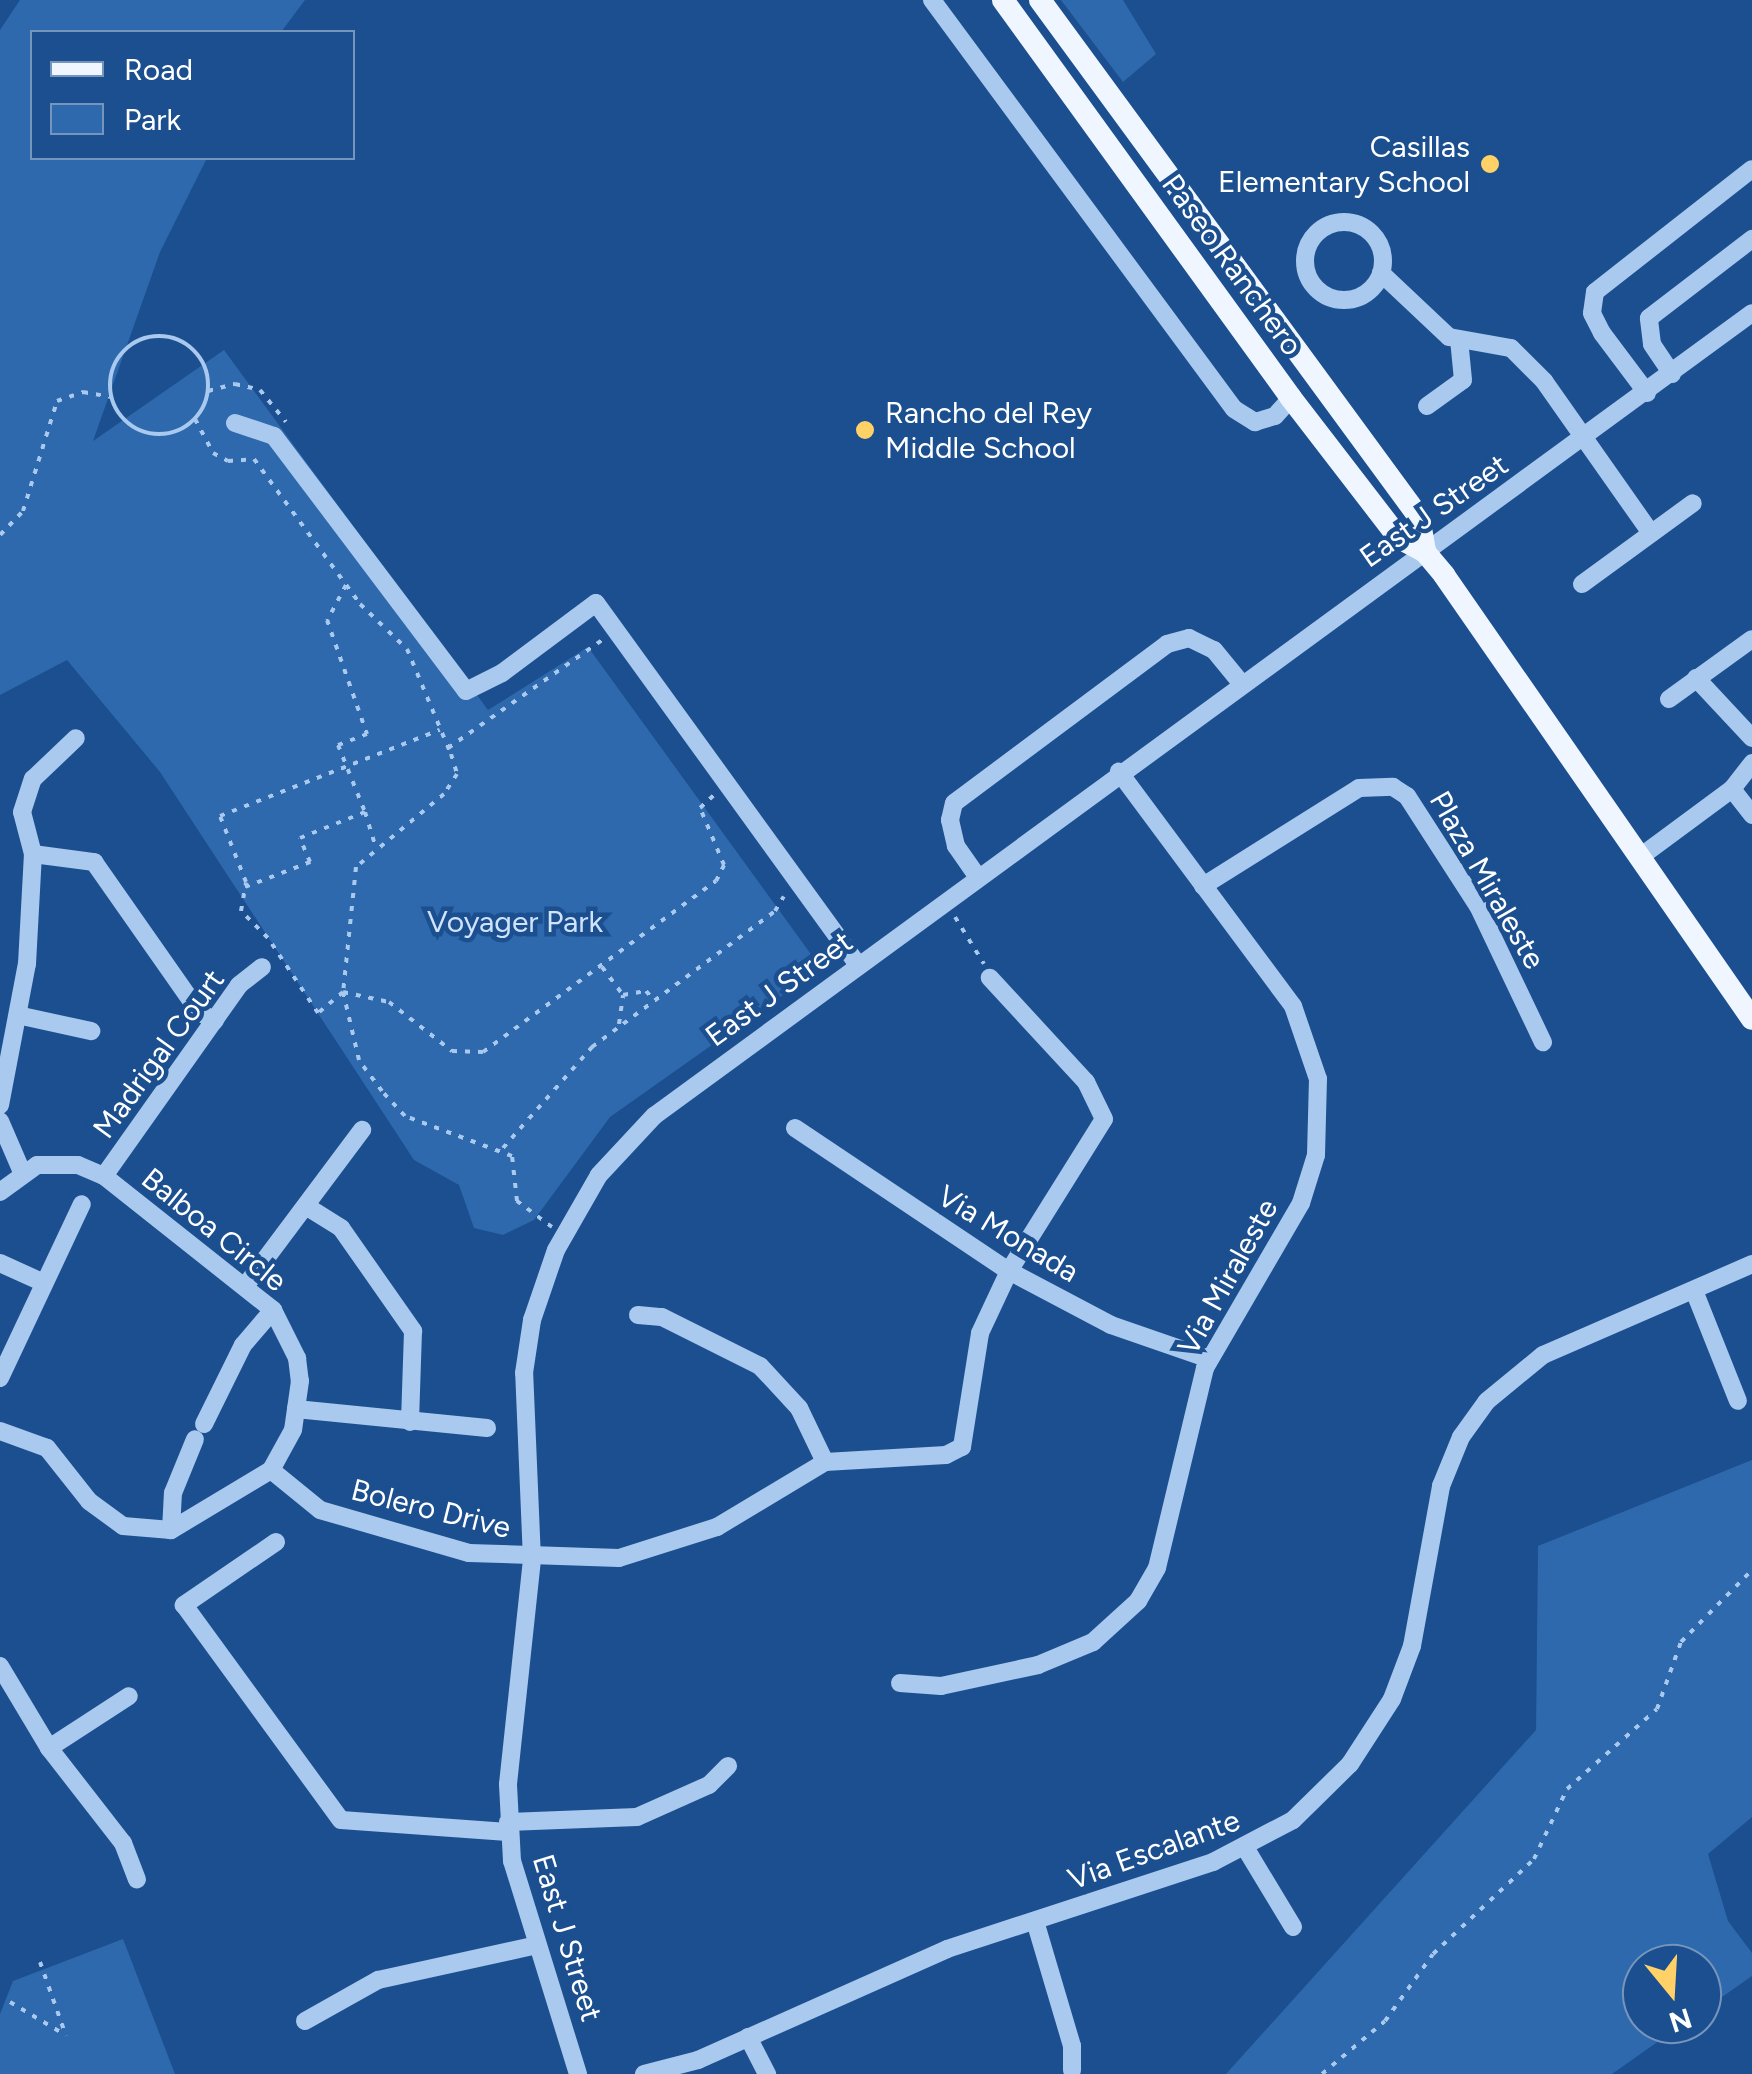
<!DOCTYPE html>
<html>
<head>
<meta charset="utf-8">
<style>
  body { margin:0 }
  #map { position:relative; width:1752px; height:2074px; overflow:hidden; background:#1b4f8f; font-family:Figtree,sans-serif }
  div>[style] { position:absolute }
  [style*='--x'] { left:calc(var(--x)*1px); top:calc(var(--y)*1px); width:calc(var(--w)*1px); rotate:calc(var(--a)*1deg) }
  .green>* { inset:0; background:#2e69ad }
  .path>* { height:4px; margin-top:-2px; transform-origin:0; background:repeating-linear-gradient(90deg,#a9c9ee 0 5px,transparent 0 13px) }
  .path>.ring { margin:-2px; padding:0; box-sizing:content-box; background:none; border:4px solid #a9c9ee; border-radius:50% }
  .minor>* { height:18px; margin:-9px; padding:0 9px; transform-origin:9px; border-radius:9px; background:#a9c9ee }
  .minor>.ring { margin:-9px; padding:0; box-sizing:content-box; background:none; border:18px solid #a9c9ee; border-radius:50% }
  .major>* { height:22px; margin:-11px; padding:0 11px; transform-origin:11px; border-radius:11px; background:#f0f6ff }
  .dots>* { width:28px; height:28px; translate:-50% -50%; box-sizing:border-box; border:5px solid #1b4f8f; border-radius:50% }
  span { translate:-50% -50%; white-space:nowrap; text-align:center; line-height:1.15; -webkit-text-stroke:9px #1b4f8f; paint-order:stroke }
  .poi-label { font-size:30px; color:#fff }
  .right { translate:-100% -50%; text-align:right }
  .left { translate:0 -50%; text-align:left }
  .street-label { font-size:30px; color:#fff }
  .park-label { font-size:30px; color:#cfe3fa }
  .legend { position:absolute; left:30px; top:30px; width:325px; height:130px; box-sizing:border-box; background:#1b4f8f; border:2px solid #7695bc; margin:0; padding:12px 18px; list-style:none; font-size:30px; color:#fff }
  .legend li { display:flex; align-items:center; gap:20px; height:50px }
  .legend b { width:50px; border:2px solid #7695bc }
  .north { position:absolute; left:1622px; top:1944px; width:100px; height:100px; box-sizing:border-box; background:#1b4f8f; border:2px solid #7695bc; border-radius:50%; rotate:162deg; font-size:28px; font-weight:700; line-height:40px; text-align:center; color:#fff }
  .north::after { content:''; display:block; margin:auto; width:35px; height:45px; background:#ffd166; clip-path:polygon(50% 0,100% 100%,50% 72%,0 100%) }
</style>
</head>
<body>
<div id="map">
  <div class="green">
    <i style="clip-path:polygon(20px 0,305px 0,281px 32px,32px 32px,32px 158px,207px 158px,160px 252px,93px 441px,224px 350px,488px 710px,588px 647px,821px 968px,610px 1117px,534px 1220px,503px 1235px,474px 1228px,459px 1185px,414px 1160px,160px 772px,67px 660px,0 695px,0 30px)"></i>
    <i style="clip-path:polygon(1061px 0,1123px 0,1156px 54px,1123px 82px)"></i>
    <i style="clip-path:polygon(1752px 1460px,1752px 1817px,1708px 1854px,1728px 1921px,1752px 1953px,1752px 1976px,1702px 2011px,1702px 1964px,1642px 1964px,1642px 2024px,1683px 2024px,1612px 2074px,1226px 2074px,1536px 1730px,1538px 1546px)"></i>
    <i style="clip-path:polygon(123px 1939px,175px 2074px,0 2074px,0 2014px,13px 1981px)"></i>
  </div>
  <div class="path">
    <i class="ring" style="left:110px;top:336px;width:94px;height:94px"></i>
    <i style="--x:208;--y:391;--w:28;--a:-15"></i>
    <i style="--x:235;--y:384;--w:26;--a:13"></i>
    <i style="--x:260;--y:390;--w:41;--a:50.9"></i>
    <i style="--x:195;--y:419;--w:38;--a:62"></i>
    <i style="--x:213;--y:453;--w:17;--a:28"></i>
    <i style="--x:228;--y:461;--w:26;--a:-4"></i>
    <i style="--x:254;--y:459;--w:180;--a:53.8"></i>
    <i style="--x:360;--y:604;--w:65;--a:43.8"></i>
    <i style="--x:407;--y:649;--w:114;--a:67.3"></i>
    <i style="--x:451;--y:754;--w:21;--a:73"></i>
    <i style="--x:457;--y:774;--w:24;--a:123"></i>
    <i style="--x:444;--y:794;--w:114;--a:140.3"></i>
    <i style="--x:356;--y:867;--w:126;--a:95.9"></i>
    <i style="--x:343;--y:992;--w:33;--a:140"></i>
    <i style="--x:318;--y:1013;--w:90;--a:-123.7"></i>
    <i style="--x:268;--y:938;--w:38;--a:-135"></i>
    <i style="--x:241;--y:911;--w:29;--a:-80"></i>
    <i style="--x:246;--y:882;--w:71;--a:-111.5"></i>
    <i style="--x:220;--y:816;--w:236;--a:-21.4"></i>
    <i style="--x:0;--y:535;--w:33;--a:-46"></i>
    <i style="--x:23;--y:511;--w:115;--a:-72.8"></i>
    <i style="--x:57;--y:401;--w:28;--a:-19"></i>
    <i style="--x:83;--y:392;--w:28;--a:10"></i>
    <i style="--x:346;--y:585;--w:40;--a:118"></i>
    <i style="--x:327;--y:620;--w:121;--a:70.7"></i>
    <i style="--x:367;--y:734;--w:31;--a:159"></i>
    <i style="--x:338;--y:745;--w:72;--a:68.1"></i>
    <i style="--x:448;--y:748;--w:188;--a:-35"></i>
    <i style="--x:245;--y:887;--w:70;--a:-21"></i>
    <i style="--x:310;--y:862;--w:26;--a:-113"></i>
    <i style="--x:300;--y:838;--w:70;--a:-21.8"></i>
    <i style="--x:365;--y:812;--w:34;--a:73"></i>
    <i style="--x:955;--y:917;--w:55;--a:58.3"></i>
    <i style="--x:602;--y:967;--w:35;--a:53"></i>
    <i style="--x:619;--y:1024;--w:29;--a:-82"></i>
    <i style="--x:623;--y:995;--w:23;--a:-10"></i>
    <i style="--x:646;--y:991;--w:11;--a:49"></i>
    <i style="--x:503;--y:1148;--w:135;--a:-48.6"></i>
    <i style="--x:592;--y:1047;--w:228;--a:-36.6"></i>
    <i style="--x:775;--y:911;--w:17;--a:-59"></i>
    <i style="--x:552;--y:1227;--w:44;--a:-143.4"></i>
    <i style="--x:517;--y:1201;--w:45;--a:-96.3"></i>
    <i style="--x:512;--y:1156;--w:114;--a:-159.5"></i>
    <i style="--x:405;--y:1116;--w:34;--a:-133"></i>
    <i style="--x:382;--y:1091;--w:39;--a:-127"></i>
    <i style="--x:359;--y:1060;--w:70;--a:-103.2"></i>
    <i style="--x:343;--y:992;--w:47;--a:12.3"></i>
    <i style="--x:389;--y:1002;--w:80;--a:37.9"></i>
    <i style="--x:452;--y:1051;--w:31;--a:2"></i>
    <i style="--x:483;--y:1052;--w:289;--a:-36.3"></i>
    <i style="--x:716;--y:881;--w:18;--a:-63"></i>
    <i style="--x:724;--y:865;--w:62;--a:-112.8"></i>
    <i style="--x:700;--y:808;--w:21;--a:-43"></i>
    <i style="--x:40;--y:1962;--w:78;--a:70.6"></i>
    <i style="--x:10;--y:2002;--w:61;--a:30.8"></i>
    <i style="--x:1322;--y:2074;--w:82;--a:-40.1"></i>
    <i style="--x:1385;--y:2021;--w:82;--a:-54.4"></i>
    <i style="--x:1433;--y:1954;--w:139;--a:-43.2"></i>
    <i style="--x:1534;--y:1859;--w:77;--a:-64.8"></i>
    <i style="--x:1567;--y:1789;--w:120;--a:-41.6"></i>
    <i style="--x:1657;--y:1709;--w:71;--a:-70.3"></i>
    <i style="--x:1681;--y:1642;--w:101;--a:-45.4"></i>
  </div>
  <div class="minor">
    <i style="--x:932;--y:0;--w:508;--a:53.56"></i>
    <i style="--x:1234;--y:409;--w:25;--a:32"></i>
    <i style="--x:1255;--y:422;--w:21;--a:-17"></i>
    <i style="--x:1275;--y:416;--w:24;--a:-48"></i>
    <i class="ring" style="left:1305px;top:222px;width:60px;height:60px"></i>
    <i style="--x:1381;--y:273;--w:93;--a:43.3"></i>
    <i style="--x:1449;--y:337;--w:63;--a:10.1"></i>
    <i style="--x:1511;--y:348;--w:47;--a:45"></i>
    <i style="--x:1544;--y:381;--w:186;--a:54.9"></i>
    <i style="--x:1672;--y:374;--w:36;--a:-124"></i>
    <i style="--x:1652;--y:344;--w:26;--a:-97"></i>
    <i style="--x:1649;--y:318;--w:130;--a:-37.5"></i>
    <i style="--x:1647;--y:393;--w:75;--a:-126.9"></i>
    <i style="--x:1602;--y:333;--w:22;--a:-117"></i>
    <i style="--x:1592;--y:313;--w:21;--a:-82"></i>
    <i style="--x:1595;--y:292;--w:199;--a:-38.1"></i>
    <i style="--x:1427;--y:406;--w:44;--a:-35.8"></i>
    <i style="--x:1463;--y:380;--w:41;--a:-95.6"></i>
    <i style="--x:235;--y:423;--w:41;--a:18.4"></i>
    <i style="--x:274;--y:436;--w:319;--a:53"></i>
    <i style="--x:466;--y:691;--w:40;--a:-26.6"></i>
    <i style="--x:502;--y:673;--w:117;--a:-36.7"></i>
    <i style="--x:596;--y:603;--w:448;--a:54.1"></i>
    <i style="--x:1582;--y:584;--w:137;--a:-36.1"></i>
    <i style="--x:1696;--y:678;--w:82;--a:47"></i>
    <i style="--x:1669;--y:699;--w:102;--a:-35.9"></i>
    <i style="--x:1732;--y:789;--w:33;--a:52"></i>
    <i style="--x:33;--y:854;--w:62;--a:7.5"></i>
    <i style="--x:94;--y:862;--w:183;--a:55"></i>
    <i style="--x:199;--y:1012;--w:18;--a:29"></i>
    <i style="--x:1640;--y:857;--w:114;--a:-36.5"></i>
    <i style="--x:1732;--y:789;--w:33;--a:-52"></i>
    <i style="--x:977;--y:876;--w:37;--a:-125"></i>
    <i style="--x:956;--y:846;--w:27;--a:-103"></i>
    <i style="--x:950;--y:820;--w:17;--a:-77"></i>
    <i style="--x:954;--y:803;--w:266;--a:-36.7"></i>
    <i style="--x:1167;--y:644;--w:23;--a:-15"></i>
    <i style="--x:1189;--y:638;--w:28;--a:26"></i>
    <i style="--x:1214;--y:650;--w:43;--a:50.7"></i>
    <i style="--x:1203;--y:886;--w:184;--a:-32.1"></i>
    <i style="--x:1359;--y:788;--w:34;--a:-2"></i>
    <i style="--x:1393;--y:787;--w:17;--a:33"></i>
    <i style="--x:1407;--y:796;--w:131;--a:57.2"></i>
    <i style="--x:1478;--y:906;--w:151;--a:64.5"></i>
    <i style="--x:22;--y:1016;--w:71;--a:12.3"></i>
    <i style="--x:0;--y:1105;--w:144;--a:-79.2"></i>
    <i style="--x:27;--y:964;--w:110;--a:-86.9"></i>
    <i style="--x:33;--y:854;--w:43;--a:-104.7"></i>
    <i style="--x:22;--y:812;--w:35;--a:-72"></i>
    <i style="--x:33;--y:779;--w:59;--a:-43.6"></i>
    <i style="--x:0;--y:1121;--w:56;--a:66.7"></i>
    <i style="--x:795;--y:1128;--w:257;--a:33.8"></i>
    <i style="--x:1009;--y:1271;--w:115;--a:27.9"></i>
    <i style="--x:1111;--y:1325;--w:104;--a:19.1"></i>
    <i style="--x:104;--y:1176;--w:234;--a:-54.7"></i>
    <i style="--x:239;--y:985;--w:29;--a:-38"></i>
    <i style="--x:0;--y:1192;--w:46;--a:-36.1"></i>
    <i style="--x:37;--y:1165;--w:41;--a:0"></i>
    <i style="--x:78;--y:1165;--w:28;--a:23"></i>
    <i style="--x:104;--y:1176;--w:216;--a:38.4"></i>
    <i style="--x:273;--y:1310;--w:54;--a:63.4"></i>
    <i style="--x:297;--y:1358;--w:23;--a:83"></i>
    <i style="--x:300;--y:1381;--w:49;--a:98.1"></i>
    <i style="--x:293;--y:1430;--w:46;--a:118.8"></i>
    <i style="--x:271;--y:1470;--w:117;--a:149"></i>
    <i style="--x:171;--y:1530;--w:48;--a:-175.2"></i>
    <i style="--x:123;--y:1526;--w:42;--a:-143.7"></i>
    <i style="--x:89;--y:1501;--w:68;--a:-128.4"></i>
    <i style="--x:47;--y:1448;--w:50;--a:-160.1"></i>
    <i style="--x:309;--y:1208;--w:38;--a:32"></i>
    <i style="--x:341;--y:1228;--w:126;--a:55"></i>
    <i style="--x:413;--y:1331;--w:91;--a:91.9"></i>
    <i style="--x:0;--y:1263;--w:48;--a:24.4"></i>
    <i style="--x:246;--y:1285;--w:194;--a:-53.2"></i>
    <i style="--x:1695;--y:1293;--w:116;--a:68.3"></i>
    <i style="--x:638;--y:1315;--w:24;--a:5"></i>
    <i style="--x:662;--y:1317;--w:110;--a:26.6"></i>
    <i style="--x:760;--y:1366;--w:57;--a:47.1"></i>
    <i style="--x:799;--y:1408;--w:60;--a:64.3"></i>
    <i style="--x:0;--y:1378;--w:192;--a:-64.8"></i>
    <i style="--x:296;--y:1409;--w:192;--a:5.7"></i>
    <i style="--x:204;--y:1424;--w:88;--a:-63.7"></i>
    <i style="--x:243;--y:1345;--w:46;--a:-49.4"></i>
    <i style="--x:271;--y:1470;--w:63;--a:39.2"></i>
    <i style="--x:320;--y:1510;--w:155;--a:16.1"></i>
    <i style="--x:469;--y:1553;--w:150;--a:1.9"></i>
    <i style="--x:619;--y:1558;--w:103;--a:-17.6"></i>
    <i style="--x:717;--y:1527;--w:126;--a:-31"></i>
    <i style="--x:825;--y:1462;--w:121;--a:-3.3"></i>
    <i style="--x:946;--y:1455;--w:18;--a:-27"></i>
    <i style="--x:962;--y:1447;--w:115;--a:-81"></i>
    <i style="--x:980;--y:1333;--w:68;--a:-64.9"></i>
    <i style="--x:1009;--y:1271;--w:179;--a:-58"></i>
    <i style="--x:1104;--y:1119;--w:41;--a:-115.9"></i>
    <i style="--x:1086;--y:1082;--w:142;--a:-132.7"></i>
    <i style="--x:171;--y:1530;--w:37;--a:-87"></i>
    <i style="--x:173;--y:1493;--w:58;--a:-67.8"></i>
    <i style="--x:276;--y:1542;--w:112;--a:145.6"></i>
    <i style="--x:184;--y:1605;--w:266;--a:53.9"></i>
    <i style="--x:341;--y:1820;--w:167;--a:4.1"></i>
    <i style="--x:0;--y:1666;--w:96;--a:59.1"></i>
    <i style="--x:49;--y:1748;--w:120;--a:52.1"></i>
    <i style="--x:123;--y:1843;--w:39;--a:69"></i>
    <i style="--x:900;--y:1683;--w:41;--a:4.2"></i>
    <i style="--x:941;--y:1686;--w:99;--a:-12.2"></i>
    <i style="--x:1038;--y:1665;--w:60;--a:-22.7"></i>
    <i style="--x:1093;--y:1642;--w:61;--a:-42.3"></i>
    <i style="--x:1138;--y:1601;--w:38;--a:-60"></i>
    <i style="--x:1157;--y:1568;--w:206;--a:-76.5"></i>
    <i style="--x:1205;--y:1368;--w:191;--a:-59.8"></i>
    <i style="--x:1301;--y:1203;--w:50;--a:-72.6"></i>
    <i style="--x:1316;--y:1155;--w:76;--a:-88.5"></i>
    <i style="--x:1318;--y:1079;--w:77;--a:-108.9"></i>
    <i style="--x:1293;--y:1006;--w:292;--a:-126.6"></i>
    <i style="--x:49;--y:1748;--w:95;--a:-33"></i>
    <i style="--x:508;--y:1822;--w:129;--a:-2.2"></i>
    <i style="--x:637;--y:1817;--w:79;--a:-24"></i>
    <i style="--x:709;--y:1785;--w:27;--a:-45"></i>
    <i style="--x:1246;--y:1849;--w:91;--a:58.9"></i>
    <i style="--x:1035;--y:1921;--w:130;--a:73.5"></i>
    <i style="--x:1072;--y:2046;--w:24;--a:90"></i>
    <i style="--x:305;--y:2021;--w:84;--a:-29.3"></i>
    <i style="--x:378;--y:1980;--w:163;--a:-12.4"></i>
    <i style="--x:748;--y:2037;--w:42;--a:62.8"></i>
    <i style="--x:578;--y:2074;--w:223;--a:-107.2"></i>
    <i style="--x:512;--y:1861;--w:77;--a:-93"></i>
    <i style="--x:508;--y:1784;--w:225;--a:-83.9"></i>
    <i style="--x:532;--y:1560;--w:187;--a:-92.4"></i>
    <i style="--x:524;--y:1373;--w:54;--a:-81.4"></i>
    <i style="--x:532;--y:1320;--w:74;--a:-71.1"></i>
    <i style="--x:556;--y:1250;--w:86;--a:-60.2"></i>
    <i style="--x:599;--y:1175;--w:81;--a:-47"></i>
    <i style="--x:654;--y:1116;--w:1360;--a:-36.18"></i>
    <i style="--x:644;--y:2074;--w:56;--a:-14.5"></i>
    <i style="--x:698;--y:2060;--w:273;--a:-24"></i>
    <i style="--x:947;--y:1949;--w:280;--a:-18.1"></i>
    <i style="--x:1213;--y:1862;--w:90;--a:-27.7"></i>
    <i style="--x:1293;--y:1820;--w:80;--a:-44.5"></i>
    <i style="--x:1350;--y:1764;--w:77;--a:-57.1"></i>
    <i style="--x:1392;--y:1699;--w:57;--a:-69.3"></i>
    <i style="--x:1412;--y:1646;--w:163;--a:-79.7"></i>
    <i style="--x:1441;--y:1486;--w:53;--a:-67.8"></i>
    <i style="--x:1461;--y:1437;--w:44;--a:-54.2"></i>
    <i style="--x:1487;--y:1401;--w:72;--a:-39.4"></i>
    <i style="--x:1543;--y:1355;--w:228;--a:-23.5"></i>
  </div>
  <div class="major">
    <i style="--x:1003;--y:0;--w:491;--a:54.1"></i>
    <i style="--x:1291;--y:398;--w:177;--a:52.4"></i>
    <i style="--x:1399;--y:538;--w:30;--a:28"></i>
    <i style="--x:1425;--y:552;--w:30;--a:50"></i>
    <i style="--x:1444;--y:575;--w:540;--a:55.25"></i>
    <i style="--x:1040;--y:0;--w:641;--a:53.76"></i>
    <i style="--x:1419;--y:517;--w:36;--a:80"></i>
  </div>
  <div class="dots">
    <i style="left:1490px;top:164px;background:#ffd166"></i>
    <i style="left:865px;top:430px;background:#ffd166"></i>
  </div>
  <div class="poi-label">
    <span class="right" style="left:1470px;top:164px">Casillas<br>Elementary School</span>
    <span class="left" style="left:885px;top:430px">Rancho del Rey<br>Middle School</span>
  </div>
  <div class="street-label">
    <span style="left:1232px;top:265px;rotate:54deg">Paseo Ranchero</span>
    <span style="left:1434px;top:511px;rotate:-35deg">East J Street</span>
    <span style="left:1487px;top:880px;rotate:60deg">Plaza Miraleste</span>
    <span style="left:779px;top:989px;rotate:-36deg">East J Street</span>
    <span style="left:159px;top:1054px;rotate:-54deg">Madrigal Court</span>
    <span style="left:214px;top:1230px;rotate:39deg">Balboa Circle</span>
    <span style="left:1008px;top:1234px;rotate:31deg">Via Monada</span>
    <span style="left:1228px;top:1277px;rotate:-61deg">Via Miraleste</span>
    <span style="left:431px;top:1509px;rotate:14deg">Bolero Drive</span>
    <span style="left:1154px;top:1850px;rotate:-20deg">Via Escalante</span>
    <span style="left:567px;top:1938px;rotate:73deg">East J Street</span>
  </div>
  <div class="park-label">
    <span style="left:515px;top:922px">Voyager Park</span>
  </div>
  <ul class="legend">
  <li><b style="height:12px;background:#f0f6ff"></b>Road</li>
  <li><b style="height:28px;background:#2e69ad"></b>Park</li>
  </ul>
  <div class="north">N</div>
</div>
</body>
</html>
